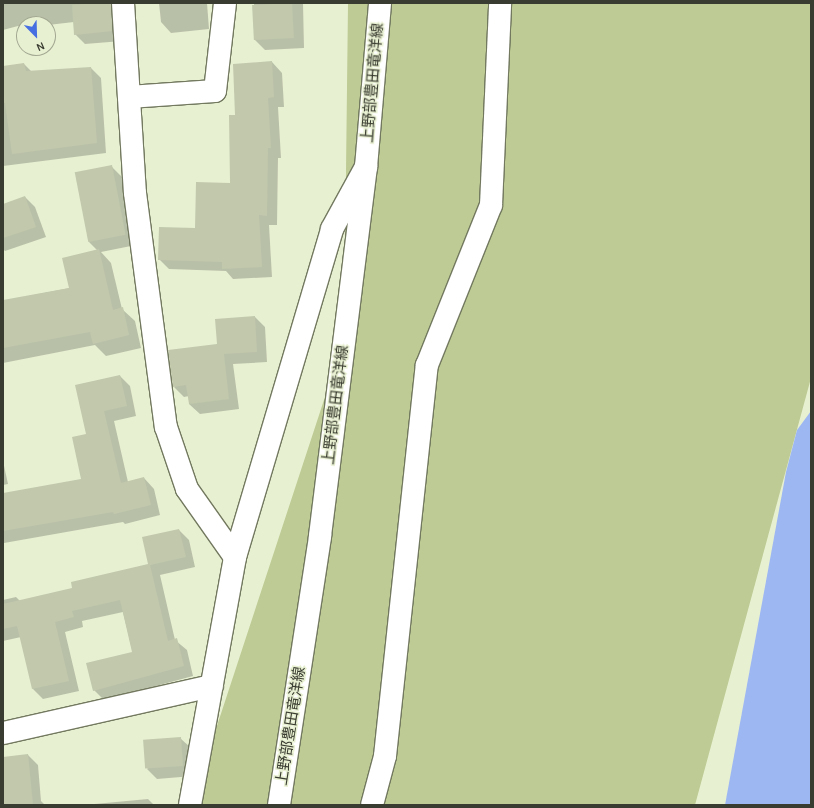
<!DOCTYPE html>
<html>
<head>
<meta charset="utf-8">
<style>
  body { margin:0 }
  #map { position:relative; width:814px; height:808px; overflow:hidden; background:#e8f0d2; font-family:Karla,"Noto Sans JP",sans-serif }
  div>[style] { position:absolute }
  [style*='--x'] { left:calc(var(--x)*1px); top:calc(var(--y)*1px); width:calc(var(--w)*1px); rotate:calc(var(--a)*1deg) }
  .green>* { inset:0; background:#becb94 }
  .water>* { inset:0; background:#9db7f3 }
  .shadow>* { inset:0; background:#0003 }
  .building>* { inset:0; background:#c1c8ac; transform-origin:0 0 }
  .roads { filter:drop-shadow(1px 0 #72795f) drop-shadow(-1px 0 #72795f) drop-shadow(0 1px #72795f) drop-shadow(0 -1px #72795f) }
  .minor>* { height:22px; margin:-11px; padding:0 11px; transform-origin:11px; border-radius:11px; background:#fff }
  .major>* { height:22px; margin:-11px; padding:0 11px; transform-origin:11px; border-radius:11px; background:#fff }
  span { translate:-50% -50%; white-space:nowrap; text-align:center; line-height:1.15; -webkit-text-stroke:3px #e8f0d2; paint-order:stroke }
  .street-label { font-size:15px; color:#393c30 }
  .frame { position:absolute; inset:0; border:4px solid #393c30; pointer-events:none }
  .north { position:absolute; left:16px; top:16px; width:40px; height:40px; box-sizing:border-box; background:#e8f0d2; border:1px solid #a2a891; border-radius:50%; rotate:157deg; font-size:11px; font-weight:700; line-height:16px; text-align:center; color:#393c30 }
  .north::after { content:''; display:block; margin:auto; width:14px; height:18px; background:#466fe1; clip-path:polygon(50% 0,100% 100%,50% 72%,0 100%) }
</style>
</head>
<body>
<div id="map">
  <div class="green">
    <i style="clip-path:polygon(348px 3px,811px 3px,811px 378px,695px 805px,191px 805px,344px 339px)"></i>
  </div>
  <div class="water">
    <i style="clip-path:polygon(811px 411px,811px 805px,725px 805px,786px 472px,797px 430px)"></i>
  </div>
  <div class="shadow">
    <i style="clip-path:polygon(3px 3px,118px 3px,122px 41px,85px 44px,75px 34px,74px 22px,48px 25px,24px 24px,24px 28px,18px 26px,3px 30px)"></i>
    <i style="clip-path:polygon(159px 3px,207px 3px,209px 29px,171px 33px,161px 22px)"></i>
    <i style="clip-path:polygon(254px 3px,303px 3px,304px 48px,265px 50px,255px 40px)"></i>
    <i style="clip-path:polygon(272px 62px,282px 73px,284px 107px,278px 107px,281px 158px,278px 158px,277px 225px,269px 225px,272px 277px,233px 279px,226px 271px,169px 269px,159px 259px,196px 229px,231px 184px,236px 115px)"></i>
    <i style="clip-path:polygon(24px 64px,32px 72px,91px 68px,101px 78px,106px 153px,3px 166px,3px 67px)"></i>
    <i style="clip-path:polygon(112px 167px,122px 177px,136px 245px,101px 252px,111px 263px,122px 309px,135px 321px,141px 348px,106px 356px,95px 345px,3px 363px,3px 301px,70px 288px,98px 251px,89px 242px)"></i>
    <i style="clip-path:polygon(25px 197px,35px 207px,46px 237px,5px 251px,3px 249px,3px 205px)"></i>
    <i style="clip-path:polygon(255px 317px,265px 327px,267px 362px,233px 364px,239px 409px,200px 414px,189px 404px,189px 396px,184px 397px,174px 387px,218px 345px)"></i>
    <i style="clip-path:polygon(120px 376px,130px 386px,136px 416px,114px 421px,128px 482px,144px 478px,154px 489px,160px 515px,125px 524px,123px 522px,4px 543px,3px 494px,83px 480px,88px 434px)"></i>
    <i style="clip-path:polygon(3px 461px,8px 484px,3px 485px)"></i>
    <i style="clip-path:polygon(179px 530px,189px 540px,195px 567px,160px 575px,175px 640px,187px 650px,193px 676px,104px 700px,94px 690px,133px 653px,123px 612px,82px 621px,83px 627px,65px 632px,79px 691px,43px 699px,33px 689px,21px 637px,3px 641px,3px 600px,16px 597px,20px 601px,73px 589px,150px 565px)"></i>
    <i style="clip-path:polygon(180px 738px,191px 748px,193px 776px,157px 779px,147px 769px)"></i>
    <i style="clip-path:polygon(28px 755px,38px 765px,41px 801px,45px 805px,14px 805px,3px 795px,3px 758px)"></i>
    <i style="clip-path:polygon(148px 799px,154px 805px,84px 805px)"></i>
  </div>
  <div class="building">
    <i style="clip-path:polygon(94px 3px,111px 3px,112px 31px,74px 35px,72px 5px)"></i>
    <i style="left:292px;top:3px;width:35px;height:40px;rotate:87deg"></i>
    <i style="clip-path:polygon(272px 61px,274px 97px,268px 98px,271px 148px,268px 148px,267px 216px,259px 215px,262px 267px,222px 269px,222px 262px,158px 260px,159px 227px,195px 228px,196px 182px,230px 183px,229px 115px,235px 115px,233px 64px)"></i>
    <i style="clip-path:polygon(24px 63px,26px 71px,91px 67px,97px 143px,12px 154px,5px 103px,3px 103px,3px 66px)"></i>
    <i style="left:112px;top:165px;width:71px;height:38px;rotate:79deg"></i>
    <i style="clip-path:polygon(25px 196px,36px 227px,3px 238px,3px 204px)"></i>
    <i style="clip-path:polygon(99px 249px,113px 310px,123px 307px,129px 335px,93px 344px,90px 332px,3px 348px,3px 300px,69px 288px,62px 258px)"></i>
    <i style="clip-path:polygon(255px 316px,257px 352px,224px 354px,229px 399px,189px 404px,186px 385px,173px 387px,168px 350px,217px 344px,215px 319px)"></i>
    <i style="clip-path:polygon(120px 375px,127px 406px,104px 411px,121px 483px,144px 477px,151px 505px,114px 514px,113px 512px,3px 531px,3px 493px,81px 479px,72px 437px,86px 434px,75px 385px)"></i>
    <i style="clip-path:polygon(179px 529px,186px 557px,150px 565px,168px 641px,177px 638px,184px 666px,93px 691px,86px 663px,132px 652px,120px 600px,72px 611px,74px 617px,55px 622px,69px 681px,32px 689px,17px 626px,3px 629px,3px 604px,72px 588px,71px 582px,148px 564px,142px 537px)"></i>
    <i style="left:181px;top:737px;width:29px;height:38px;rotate:86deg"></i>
    <i style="clip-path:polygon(28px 754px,33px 805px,3px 805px,3px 757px)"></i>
  </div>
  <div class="roads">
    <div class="minor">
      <i style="--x:123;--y:3;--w:190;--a:86.4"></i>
      <i style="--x:135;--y:193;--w:236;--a:82.5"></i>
      <i style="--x:166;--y:427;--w:65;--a:71.3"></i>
      <i style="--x:187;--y:489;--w:83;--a:54.8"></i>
      <i style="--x:129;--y:97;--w:86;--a:-4"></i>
      <i style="--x:215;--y:91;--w:89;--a:-83.5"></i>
      <i style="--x:3;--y:733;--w:214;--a:-12.7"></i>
      <i style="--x:190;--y:805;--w:252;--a:-79.7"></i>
      <i style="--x:235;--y:557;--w:342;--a:-73.5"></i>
      <i style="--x:332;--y:229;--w:71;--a:-61.3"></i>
      <i style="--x:372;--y:805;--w:51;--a:-75.1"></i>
      <i style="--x:385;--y:756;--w:393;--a:-83.9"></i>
      <i style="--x:427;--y:365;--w:172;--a:-68.2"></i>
      <i style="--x:491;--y:205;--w:202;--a:-87.4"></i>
    </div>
    <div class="major">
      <i style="--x:279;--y:805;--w:272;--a:-81.3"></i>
      <i style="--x:320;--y:536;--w:372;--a:-82.9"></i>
      <i style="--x:366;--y:167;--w:165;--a:-85.1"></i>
    </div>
  </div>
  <div class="street-label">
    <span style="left:373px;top:83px;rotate:-85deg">上野部豊田竜洋線</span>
    <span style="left:336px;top:405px;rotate:-83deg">上野部豊田竜洋線</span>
    <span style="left:291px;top:726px;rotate:-81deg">上野部豊田竜洋線</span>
  </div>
  <div class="frame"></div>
  <div class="north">N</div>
</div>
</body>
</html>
